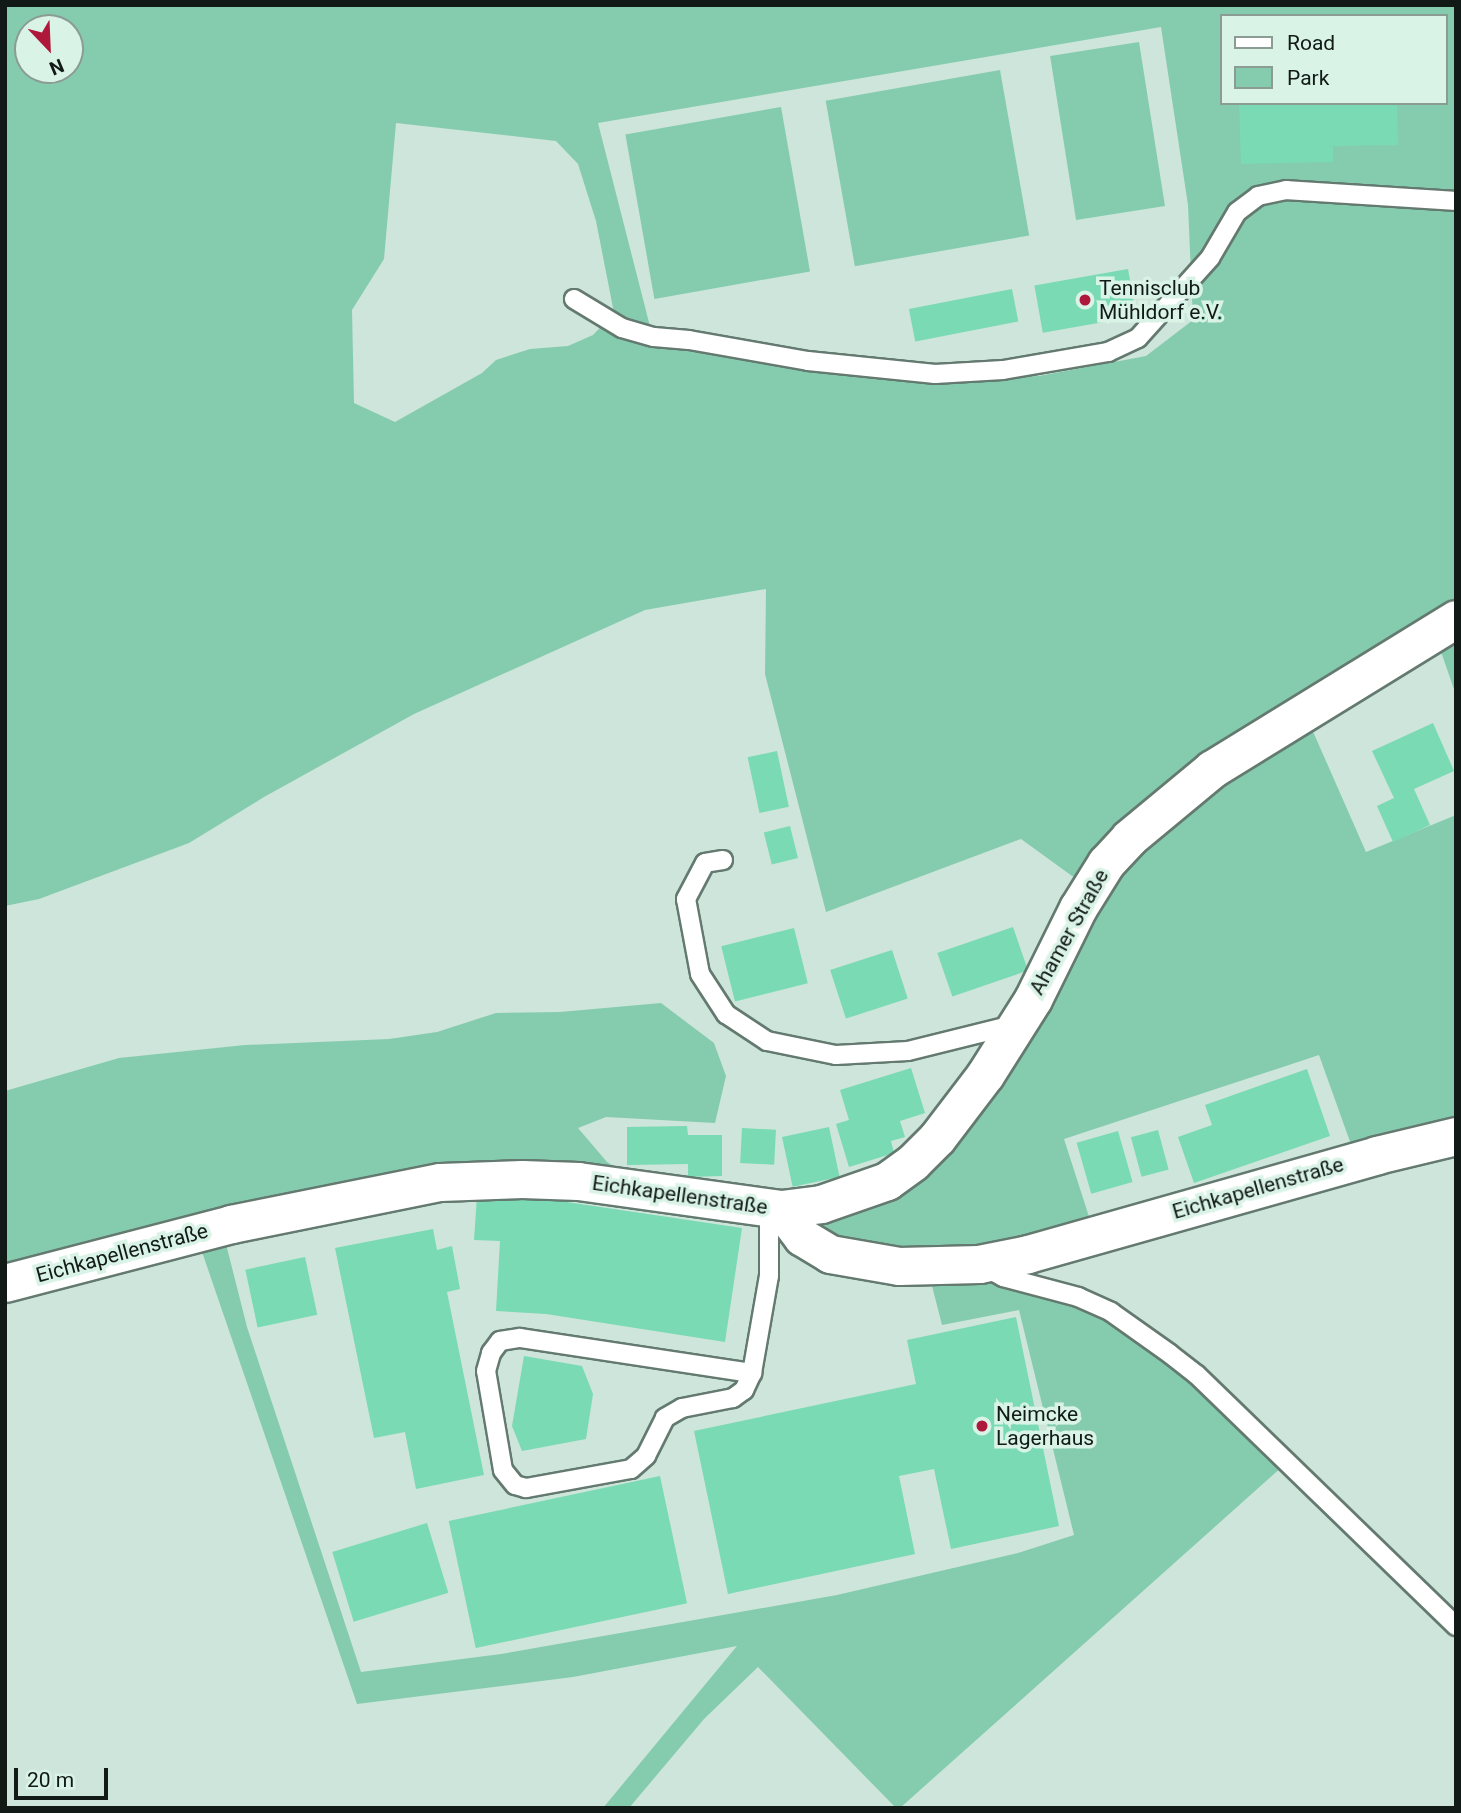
<!DOCTYPE html>
<html>
<head>
<meta charset="utf-8">
<style>
  body { margin:0 }
  #map { position:relative; width:1461px; height:1813px; overflow:hidden; background:#cde5da; font-family:Roboto,sans-serif }
  div>[style] { position:absolute }
  [style*='--x'] { left:calc(var(--x)*1px); top:calc(var(--y)*1px); width:calc(var(--w)*1px); rotate:calc(var(--a)*1deg) }
  .green>* { inset:0; background:#85ccae; transform-origin:0 0 }
  .building>* { inset:0; background:#79dab3; transform-origin:0 0 }
  .roads { filter:drop-shadow(2px 0 #647a70) drop-shadow(-2px 0 #647a70) drop-shadow(0 2px #647a70) drop-shadow(0 -2px #647a70) }
  .service>* { height:18px; margin:-9px; padding:0 9px; transform-origin:9px; border-radius:9px; background:#fff }
  .minor>* { height:37px; margin:-18.5px; padding:0 18.5px; transform-origin:18.5px; border-radius:18.5px; background:#fff }
  .dots>* { width:19px; height:19px; translate:-50% -50%; box-sizing:border-box; border:4px solid #daf3e7; border-radius:50% }
  span { translate:-50% -50%; white-space:nowrap; text-align:center; line-height:1.15; -webkit-text-stroke:7px #daf3e7; paint-order:stroke }
  .poi-label { font-size:21px; color:#111a16 }
  .left { translate:0 -50%; text-align:left }
  .street-label { font-size:21px; color:#111a16 }
  .frame { position:absolute; inset:0; border:7px solid #111a16; pointer-events:none }
  .legend { position:absolute; left:1220px; top:14px; width:228px; height:91px; box-sizing:border-box; background:#daf3e7; border:2px solid #8a9c93; margin:0; padding:9px 12px; list-style:none; font-size:21px; color:#111a16 }
  .legend li { display:flex; align-items:center; gap:14px; height:35px }
  .legend b { width:35px; border:2px solid #8a9c93 }
  .north { position:absolute; left:14px; top:14px; width:70px; height:70px; box-sizing:border-box; background:#daf3e7; border:2px solid #8a9c93; border-radius:50%; rotate:157deg; font-size:19px; font-weight:700; line-height:28px; text-align:center; color:#111a16 }
  .north::after { content:''; display:block; margin:auto; width:24px; height:32px; background:#ad183b; clip-path:polygon(50% 0,100% 100%,50% 72%,0 100%) }
  .scale { position:absolute; left:14px; top:1768px; width:94px; height:32px; box-sizing:border-box; border:4px solid #111a16; border-top:0; padding-left:9px; font-size:21px; line-height:24px; white-space:nowrap; color:#111a16; -webkit-text-stroke:5px #daf3e7; paint-order:stroke }
</style>
</head>
<body>
<div id="map">
  <div class="green">
    <i style="clip-path:polygon(evenodd,5px 5px,1456px 5px,1456px 603px,1079px 881px,1021px 839px,826px 912px,765px 674px,766px 589px,645px 610px,414px 714px,264px 797px,189px 843px,39px 899px,5px 906px,5px 5px,1221px 16px,1445px 16px,1445px 103px,1221px 103px,1221px 16px,5px 5px,1161px 27px,1188px 205px,1193px 320px,1146px 356px,1039px 376px,929px 379px,810px 368px,655px 346px,598px 123px,1161px 27px,5px 5px,28px 28px,70px 28px,70px 70px,28px 70px,28px 28px,5px 5px,396px 123px,556px 141px,578px 164px,596px 221px,614px 313px,593px 335px,568px 346px,530px 349px,496px 360px,482px 373px,395px 422px,354px 403px,352px 310px,384px 259px,396px 123px)"></i>
    <i style="left:1139px;top:42px;width:166px;height:90px;rotate:81deg"></i>
    <i style="left:1000px;top:70px;width:168px;height:177px;rotate:80deg"></i>
    <i style="left:781px;top:107px;width:167px;height:158px;rotate:80deg"></i>
    <i style="clip-path:polygon(1456px 636px,1456px 695px,1439px 646px)"></i>
    <i style="clip-path:polygon(1311px 727px,1366px 852px,1456px 815px,1456px 1125px,1353px 1150px,1319px 1055px,1064px 1139px,1092px 1226px,973px 1255px,853px 1245px,821px 1230px,823px 1222px,874px 1204px,1096px 913px,1129px 858px,1219px 780px)"></i>
    <i style="clip-path:polygon(661px 1003px,714px 1043px,726px 1076px,715px 1123px,606px 1117px,578px 1128px,607px 1162px,635px 1179px,577px 1168px,5px 1274px,5px 1091px,119px 1058px,245px 1045px,389px 1039px,437px 1032px,496px 1013px,560px 1012px)"></i>
    <i style="clip-path:polygon(225px 1240px,247px 1327px,361px 1672px,501px 1654px,837px 1595px,1018px 1553px,1074px 1535px,1019px 1310px,942px 1325px,930px 1278px,996px 1283px,1057px 1297px,1113px 1322px,1170px 1362px,1283px 1466px,900px 1808px,896px 1808px,758px 1667px,704px 1719px,629px 1808px,603px 1808px,737px 1646px,573px 1677px,357px 1704px,200px 1246px)"></i>
  </div>
  <div class="building">
    <i style="clip-path:polygon(1239px 103px,1397px 103px,1398px 145px,1333px 146px,1333px 162px,1241px 164px)"></i>
    <i style="left:1128px;top:269px;width:48px;height:95px;rotate:80deg"></i>
    <i style="left:1012px;top:289px;width:33px;height:105px;rotate:79deg"></i>
    <i style="clip-path:polygon(1433px 723px,1454px 771px,1414px 789px,1430px 825px,1393px 842px,1377px 806px,1394px 798px,1372px 751px)"></i>
    <i style="left:777px;top:751px;width:57px;height:30px;rotate:78deg"></i>
    <i style="left:790px;top:826px;width:33px;height:27px;rotate:76deg"></i>
    <i style="left:1013px;top:927px;width:46px;height:80px;rotate:71deg"></i>
    <i style="left:794px;top:928px;width:57px;height:75px;rotate:76deg"></i>
    <i style="left:892px;top:950px;width:51px;height:65px;rotate:72deg"></i>
    <i style="clip-path:polygon(911px 1068px,925px 1113px,900px 1121px,905px 1137px,891px 1141px,894px 1153px,849px 1167px,836px 1124px,849px 1120px,840px 1090px)"></i>
    <i style="clip-path:polygon(1307px 1069px,1330px 1136px,1194px 1183px,1178px 1137px,1212px 1125px,1205px 1105px)"></i>
    <i style="clip-path:polygon(687px 1126px,688px 1135px,722px 1135px,722px 1176px,688px 1177px,688px 1164px,627px 1165px,627px 1127px)"></i>
    <i style="left:829px;top:1127px;width:51px;height:48px;rotate:78deg"></i>
    <i style="left:742px;top:1128px;width:34px;height:35px;rotate:3deg"></i>
    <i style="left:1158px;top:1130px;width:41px;height:28px;rotate:75deg"></i>
    <i style="left:1118px;top:1131px;width:53px;height:43px;rotate:74deg"></i>
    <i style="clip-path:polygon(477px 1196px,553px 1200px,742px 1228px,725px 1342px,546px 1314px,496px 1311px,500px 1241px,474px 1240px)"></i>
    <i style="clip-path:polygon(433px 1229px,437px 1250px,452px 1246px,460px 1289px,447px 1292px,484px 1475px,416px 1489px,405px 1432px,374px 1438px,335px 1248px)"></i>
    <i style="left:305px;top:1257px;width:59px;height:61px;rotate:78deg"></i>
    <i style="clip-path:polygon(1016px 1317px,1059px 1526px,951px 1549px,934px 1469px,899px 1476px,915px 1554px,728px 1594px,694px 1431px,916px 1384px,907px 1340px)"></i>
    <i style="clip-path:polygon(524px 1356px,582px 1366px,593px 1394px,586px 1439px,522px 1451px,512px 1426px)"></i>
    <i style="left:660px;top:1476px;width:130px;height:216px;rotate:78deg"></i>
    <i style="left:427px;top:1523px;width:73px;height:99px;rotate:73deg"></i>
  </div>
  <div class="roads">
    <div class="service">
      <i style="--x:574;--y:299;--w:56;--a:31.1"></i>
      <i style="--x:622;--y:328;--w:33;--a:16"></i>
      <i style="--x:654;--y:337;--w:35;--a:5"></i>
      <i style="--x:689;--y:340;--w:121;--a:10"></i>
      <i style="--x:808;--y:361;--w:128;--a:5.8"></i>
      <i style="--x:935;--y:374;--w:68;--a:-3.4"></i>
      <i style="--x:1003;--y:370;--w:107;--a:-9.7"></i>
      <i style="--x:1108;--y:352;--w:33;--a:-25"></i>
      <i style="--x:1138;--y:338;--w:108;--a:-48"></i>
      <i style="--x:1210;--y:258;--w:53;--a:-59.6"></i>
      <i style="--x:1237;--y:212;--w:26;--a:-37"></i>
      <i style="--x:1258;--y:196;--w:29;--a:-12"></i>
      <i style="--x:1286;--y:190;--w:170;--a:3.7"></i>
      <i style="--x:723;--y:860;--w:18;--a:171"></i>
      <i style="--x:705;--y:863;--w:41;--a:117.8"></i>
      <i style="--x:686;--y:899;--w:76;--a:79.4"></i>
      <i style="--x:700;--y:974;--w:48;--a:57"></i>
      <i style="--x:726;--y:1014;--w:49;--a:33.4"></i>
      <i style="--x:767;--y:1041;--w:70;--a:11.5"></i>
      <i style="--x:836;--y:1055;--w:72;--a:-3.2"></i>
      <i style="--x:908;--y:1051;--w:108;--a:-13.9"></i>
      <i style="--x:985;--y:1267;--w:21;--a:29"></i>
      <i style="--x:1003;--y:1277;--w:78;--a:14.9"></i>
      <i style="--x:1078;--y:1297;--w:36;--a:24"></i>
      <i style="--x:1111;--y:1312;--w:72;--a:35.4"></i>
      <i style="--x:1170;--y:1354;--w:34;--a:38"></i>
      <i style="--x:1197;--y:1375;--w:361;--a:44.1"></i>
      <i style="--x:752;--y:1373;--w:19;--a:115"></i>
      <i style="--x:744;--y:1390;--w:14;--a:144"></i>
      <i style="--x:733;--y:1398;--w:52;--a:168.9"></i>
      <i style="--x:682;--y:1408;--w:20;--a:150"></i>
      <i style="--x:665;--y:1418;--w:42;--a:116.6"></i>
      <i style="--x:646;--y:1456;--w:20;--a:139"></i>
      <i style="--x:631;--y:1469;--w:107;--a:169.7"></i>
      <i style="--x:526;--y:1488;--w:11;--a:-165"></i>
      <i style="--x:515;--y:1485;--w:19;--a:-129"></i>
      <i style="--x:503;--y:1470;--w:100;--a:-99.7"></i>
      <i style="--x:486;--y:1371;--w:19;--a:-74"></i>
      <i style="--x:491;--y:1353;--w:15;--a:-53"></i>
      <i style="--x:500;--y:1341;--w:20;--a:-9"></i>
      <i style="--x:520;--y:1338;--w:235;--a:8.6"></i>
      <i style="--x:752;--y:1373;--w:98;--a:-80.1"></i>
      <i style="--x:769;--y:1276;--w:68;--a:-90"></i>
    </div>
    <div class="minor">
      <i style="--x:781;--y:1209;--w:35;--a:53"></i>
      <i style="--x:802;--y:1237;--w:33;--a:31"></i>
      <i style="--x:830;--y:1254;--w:70;--a:9.9"></i>
      <i style="--x:899;--y:1266;--w:80;--a:-1.4"></i>
      <i style="--x:979;--y:1264;--w:50;--a:-11.5"></i>
      <i style="--x:1028;--y:1254;--w:363;--a:-15.8"></i>
      <i style="--x:1377;--y:1155;--w:81;--a:-13.5"></i>
      <i style="--x:5;--y:1283;--w:234;--a:-14.6"></i>
      <i style="--x:231;--y:1224;--w:213;--a:-11.4"></i>
      <i style="--x:440;--y:1182;--w:82;--a:-2.1"></i>
      <i style="--x:522;--y:1179;--w:56;--a:2"></i>
      <i style="--x:578;--y:1181;--w:205;--a:7.9"></i>
      <i style="--x:781;--y:1209;--w:40;--a:-7.1"></i>
      <i style="--x:821;--y:1204;--w:70;--a:-19.2"></i>
      <i style="--x:887;--y:1181;--w:32;--a:-36"></i>
      <i style="--x:913;--y:1162;--w:34;--a:-45"></i>
      <i style="--x:937;--y:1138;--w:79;--a:-52.7"></i>
      <i style="--x:985;--y:1075;--w:90;--a:-57.7"></i>
      <i style="--x:1033;--y:999;--w:102;--a:-63.7"></i>
      <i style="--x:1078;--y:908;--w:53;--a:-58.1"></i>
      <i style="--x:1106;--y:863;--w:34;--a:-47"></i>
      <i style="--x:1129;--y:838;--w:108;--a:-39.7"></i>
      <i style="--x:1212;--y:769;--w:286;--a:-31.6"></i>
    </div>
  </div>
  <div class="dots">
    <i style="left:1085px;top:300px;background:#ad183b"></i>
    <i style="left:982px;top:1426px;background:#ad183b"></i>
  </div>
  <div class="poi-label">
    <span class="left" style="left:1099px;top:300px">Tennisclub<br>Mühldorf e.V.</span>
    <span class="left" style="left:996px;top:1426px">Neimcke<br>Lagerhaus</span>
  </div>
  <div class="street-label">
    <span style="left:1069px;top:932px;rotate:-61deg">Ahamer Straße</span>
    <span style="left:1258px;top:1188px;rotate:-16deg">Eichkapellenstraße</span>
    <span style="left:680px;top:1195px;rotate:8deg">Eichkapellenstraße</span>
    <span style="left:122px;top:1253px;rotate:-15deg">Eichkapellenstraße</span>
  </div>
  <div class="frame"></div>
  <ul class="legend">
  <li><b style="height:9px;background:#fff"></b>Road</li>
  <li><b style="height:19px;background:#85ccae"></b>Park</li>
  </ul>
  <div class="north">N</div>
  <div class="scale">20 m</div>
</div>
</body>
</html>
